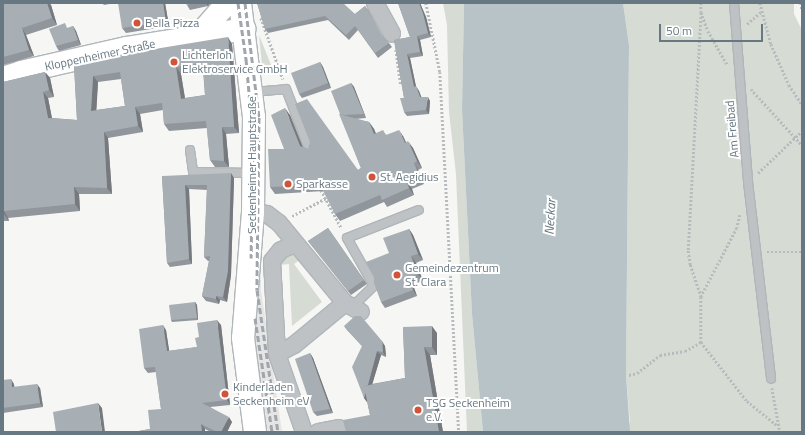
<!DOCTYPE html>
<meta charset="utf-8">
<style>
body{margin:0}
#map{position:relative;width:805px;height:435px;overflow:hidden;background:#f6f6f4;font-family:"Titillium Web",sans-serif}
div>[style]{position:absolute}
.built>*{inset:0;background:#e4e5e4}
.green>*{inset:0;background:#d6dbd3}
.water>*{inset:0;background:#b7c3c7}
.path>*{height:2.5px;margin-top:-1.25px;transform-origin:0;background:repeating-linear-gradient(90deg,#b8bbbd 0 2px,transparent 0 4px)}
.roads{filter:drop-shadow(1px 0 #b0b6ba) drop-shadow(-1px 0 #b0b6ba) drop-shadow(0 1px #b0b6ba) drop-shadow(0 -1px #b0b6ba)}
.lane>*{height:8px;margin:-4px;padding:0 4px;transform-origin:4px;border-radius:4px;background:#bec2c5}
.street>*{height:16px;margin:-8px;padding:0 8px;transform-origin:8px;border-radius:8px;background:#bec2c5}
.secondary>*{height:22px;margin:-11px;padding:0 11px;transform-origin:11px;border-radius:11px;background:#fff}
.rail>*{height:3px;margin-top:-1.5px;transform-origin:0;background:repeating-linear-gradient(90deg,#a0a6ab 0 6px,transparent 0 9px)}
.wall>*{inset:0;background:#90969b}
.shaded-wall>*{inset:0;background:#767a7e}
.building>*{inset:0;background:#a8afb4}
.dots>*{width:11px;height:11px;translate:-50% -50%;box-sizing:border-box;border:2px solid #fff;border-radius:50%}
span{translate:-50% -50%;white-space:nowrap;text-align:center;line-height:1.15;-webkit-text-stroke:4px #fff;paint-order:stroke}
.poi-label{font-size:12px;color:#687882}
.left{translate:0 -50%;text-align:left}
.street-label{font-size:12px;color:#687882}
.water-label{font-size:13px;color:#64787e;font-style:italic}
.frame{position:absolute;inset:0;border:4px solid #687882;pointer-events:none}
.scale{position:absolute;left:659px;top:24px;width:104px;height:18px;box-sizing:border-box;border:2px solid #687882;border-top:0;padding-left:5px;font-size:12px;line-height:14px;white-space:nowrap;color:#687882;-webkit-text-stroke:3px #fff;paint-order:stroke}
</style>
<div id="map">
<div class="built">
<i style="clip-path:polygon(261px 273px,261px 290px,282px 432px,264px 432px,255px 381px,253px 328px)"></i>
</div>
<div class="green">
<i style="clip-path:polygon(443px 3px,464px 3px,462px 110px,472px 314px,483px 432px,467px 432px,456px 174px,449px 112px,447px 25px)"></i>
<i style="clip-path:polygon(623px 3px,794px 3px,794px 14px,802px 30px,802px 432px,539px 432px,630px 423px,626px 374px,629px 45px)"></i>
<i style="clip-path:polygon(259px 35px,273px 70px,263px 74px)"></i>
<i style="clip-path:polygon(292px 254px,301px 259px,294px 264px,322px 302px,292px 326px,289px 264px,279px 265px,281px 258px)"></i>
</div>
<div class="water">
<i style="clip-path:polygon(464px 3px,623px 3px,629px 45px,626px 374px,630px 432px,483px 432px,472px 314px,462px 110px)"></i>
</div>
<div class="path">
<i style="left:426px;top:3px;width:70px;rotate:78.5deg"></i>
<i style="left:440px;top:72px;width:361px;rotate:87deg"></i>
<i style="left:701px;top:3px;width:9px;rotate:90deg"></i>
<i style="left:701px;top:12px;width:20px;rotate:70deg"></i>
<i style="left:708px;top:31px;width:39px;rotate:60deg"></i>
<i style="left:760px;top:3px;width:42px;rotate:75deg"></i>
<i style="left:771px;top:44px;width:45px;rotate:66.3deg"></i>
<i style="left:789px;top:85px;width:23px;rotate:56deg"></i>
<i style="left:801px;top:3px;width:7px;rotate:82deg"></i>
<i style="left:261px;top:18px;width:65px;rotate:70.2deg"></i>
<i style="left:747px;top:24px;width:18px;rotate:-41deg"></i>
<i style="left:396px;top:50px;width:36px;rotate:82deg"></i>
<i style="left:751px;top:89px;width:76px;rotate:47.7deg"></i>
<i style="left:758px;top:173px;width:61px;rotate:-43.7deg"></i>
<i style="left:321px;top:190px;width:44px;rotate:61.7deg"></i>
<i style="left:740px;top:215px;width:13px;rotate:103deg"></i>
<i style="left:737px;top:228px;width:78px;rotate:117.6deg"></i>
<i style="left:701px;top:297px;width:45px;rotate:90deg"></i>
<i style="left:701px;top:342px;width:75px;rotate:52.1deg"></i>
<i style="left:747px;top:401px;width:38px;rotate:39deg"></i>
<i style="left:292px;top:216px;width:41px;rotate:-27.8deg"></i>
<i style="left:767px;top:252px;width:35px"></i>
<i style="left:701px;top:297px;width:34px;rotate:-109deg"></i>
<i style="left:690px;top:265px;width:15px;rotate:-98deg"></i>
<i style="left:688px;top:250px;width:238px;rotate:-86.9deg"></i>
<i style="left:629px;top:375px;width:8px;rotate:-14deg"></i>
<i style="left:637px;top:373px;width:29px;rotate:-38deg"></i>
<i style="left:660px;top:355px;width:25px;rotate:-9deg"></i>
<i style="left:685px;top:351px;width:18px;rotate:-29deg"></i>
<i style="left:772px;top:388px;width:45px;rotate:79.7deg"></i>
</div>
<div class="roads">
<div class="lane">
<i style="left:734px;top:3px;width:180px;rotate:85.5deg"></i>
<i style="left:748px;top:182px;width:198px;rotate:83.3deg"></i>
<i style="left:253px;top:92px;width:33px;rotate:-5deg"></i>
<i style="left:286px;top:89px;width:66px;rotate:68.8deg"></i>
<i style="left:190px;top:150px;width:22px;rotate:82deg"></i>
<i style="left:193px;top:172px;width:60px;rotate:1deg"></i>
<i style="left:352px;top:307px;width:30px;rotate:-44deg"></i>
<i style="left:374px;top:286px;width:55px;rotate:-119.4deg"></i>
<i style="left:347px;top:238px;width:77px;rotate:-21.3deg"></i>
</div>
<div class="street">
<i style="left:375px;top:3px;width:35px;rotate:61deg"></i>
<i style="left:253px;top:212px;width:14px;rotate:8deg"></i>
<i style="left:267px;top:214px;width:15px;rotate:37deg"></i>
<i style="left:279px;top:223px;width:104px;rotate:50.5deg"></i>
<i style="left:345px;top:303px;width:66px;rotate:140.5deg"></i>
<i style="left:294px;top:345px;width:19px;rotate:152deg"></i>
<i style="left:272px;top:261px;width:93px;rotate:86.9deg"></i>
<i style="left:277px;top:354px;width:83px;rotate:70.9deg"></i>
<i style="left:272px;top:261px;width:14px;rotate:-51deg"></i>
<i style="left:281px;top:250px;width:15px;rotate:-23deg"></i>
<i style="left:345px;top:303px;width:18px;rotate:29deg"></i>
<i style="left:318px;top:432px;width:21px;rotate:-11deg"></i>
</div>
<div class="secondary">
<i style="left:240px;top:3px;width:115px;rotate:83deg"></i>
<i style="left:254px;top:117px;width:95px;rotate:90.6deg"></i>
<i style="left:253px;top:212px;width:126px;rotate:94.5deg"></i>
<i style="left:243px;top:338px;width:95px;rotate:82.7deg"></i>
<i style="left:199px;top:35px;width:43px;rotate:-48.8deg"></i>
<i style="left:3px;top:78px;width:19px;rotate:-18deg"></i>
<i style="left:21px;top:72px;width:108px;rotate:-12.9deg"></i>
<i style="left:126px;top:48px;width:120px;rotate:-9.1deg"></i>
</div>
</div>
<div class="rail">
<i style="left:238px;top:3px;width:57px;rotate:81.9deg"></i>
<i style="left:246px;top:59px;width:78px;rotate:84.9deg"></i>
<i style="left:253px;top:137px;width:121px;rotate:90.9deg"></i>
<i style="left:245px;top:3px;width:115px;rotate:83deg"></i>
<i style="left:259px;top:117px;width:173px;rotate:90.7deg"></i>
<i style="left:257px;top:290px;width:144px;rotate:81.6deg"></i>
<i style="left:255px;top:318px;width:115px;rotate:81.5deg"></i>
</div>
<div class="wall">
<i style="clip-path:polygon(3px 3px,49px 3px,51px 5px,57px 25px,26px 35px,34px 56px,3px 65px)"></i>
<i style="clip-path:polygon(102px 3px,115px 3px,104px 5px)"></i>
<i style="clip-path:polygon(165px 3px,169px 26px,126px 33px,122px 28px)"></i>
<i style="clip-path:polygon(186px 3px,210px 3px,208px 6px,190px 10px,187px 5px)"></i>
<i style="clip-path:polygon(257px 3px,355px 14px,365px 6px,382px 36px,389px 43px,392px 47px,378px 58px,358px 30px,349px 40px,328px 20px,268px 33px,265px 29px)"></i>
<i style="clip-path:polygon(398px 3px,420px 3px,426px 17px,431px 37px,420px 40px,423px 56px,410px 58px,416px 87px,419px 91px,421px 97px,430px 101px,429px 114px,407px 116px,404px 112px,404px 98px,394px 40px,410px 37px)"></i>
<i style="clip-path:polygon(73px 26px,76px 31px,81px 45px,59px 51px,56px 46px,69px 28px)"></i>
<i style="clip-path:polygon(evenodd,232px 44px,239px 133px,226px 134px,229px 167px,215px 167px,210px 160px,207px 128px,169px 131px,164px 124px,163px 110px,140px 114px,143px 132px,108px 138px,112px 194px,79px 194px,80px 211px,8px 218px,9px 221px,3px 221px,3px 82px,45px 72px,50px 78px,54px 97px,48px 98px,52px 118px,77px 120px,74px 65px,232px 44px,203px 70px,205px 95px,185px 98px,181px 74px,203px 70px,232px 44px,121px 79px,125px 106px,96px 110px,98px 82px,121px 79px)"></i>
<i style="clip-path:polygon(320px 62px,323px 67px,331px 88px,302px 98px,299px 94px)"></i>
<i style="clip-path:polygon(351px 83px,354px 87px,366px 118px,355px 119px,369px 122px,374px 129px,376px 134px,403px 136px,406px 142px,413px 148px,422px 168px,418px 170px,424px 184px,412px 189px,414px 195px,387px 207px,384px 202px,340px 221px,335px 214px,324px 191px,275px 194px,270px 187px,284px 149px,290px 115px,303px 147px,358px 170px,361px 168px,340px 114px)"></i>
<i style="clip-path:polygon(162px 176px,234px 178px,231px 275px,227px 302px,220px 300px,219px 304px,206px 301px,202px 296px,209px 261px,208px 261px,204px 257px,207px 190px,189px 189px,192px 264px,170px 267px,167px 263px)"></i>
<i style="clip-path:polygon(328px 228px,367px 284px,351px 295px,308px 241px)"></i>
<i style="clip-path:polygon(409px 229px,413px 235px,423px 260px,416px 263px,423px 281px,413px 285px,417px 296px,385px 308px,381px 302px,389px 253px)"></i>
<i style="clip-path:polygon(195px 302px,197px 305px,198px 320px,172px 322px,171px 320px)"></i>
<i style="clip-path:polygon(221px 325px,230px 405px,210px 407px,232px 422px,227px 432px,211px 432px,205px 429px,205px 432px,133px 432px,150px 429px,161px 409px,156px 372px,148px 373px,144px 368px,166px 330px,169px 351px,197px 347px,199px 337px)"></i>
<i style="clip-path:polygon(344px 326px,385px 346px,386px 357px,381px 355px,372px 384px,405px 378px,403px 327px,437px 333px,437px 355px,430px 355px,443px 432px,346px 432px,370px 415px,367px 401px,367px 402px,364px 398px,362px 346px,347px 330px)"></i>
<i style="clip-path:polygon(310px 353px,313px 358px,333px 413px,317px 416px,313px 412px)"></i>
<i style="clip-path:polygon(3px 380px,14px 384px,14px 387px,40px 388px,43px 407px,3px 413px)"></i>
</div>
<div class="shaded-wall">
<i style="clip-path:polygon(47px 3px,49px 3px,51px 5px,57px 25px,52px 18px)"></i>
<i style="clip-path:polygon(163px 3px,165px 3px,169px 26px,166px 22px)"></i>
<i style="clip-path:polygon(206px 3px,210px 3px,208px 6px)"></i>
<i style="clip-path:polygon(419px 3px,420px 3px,426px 17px,431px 37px,428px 33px)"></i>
<i style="clip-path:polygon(365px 6px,368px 10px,384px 39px,381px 34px)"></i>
<i style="clip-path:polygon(73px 26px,76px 31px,81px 45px,78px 40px)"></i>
<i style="clip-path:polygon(22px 28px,26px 35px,34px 56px,29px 50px)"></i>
<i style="clip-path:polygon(417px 36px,420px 40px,423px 56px,420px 52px)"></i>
<i style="clip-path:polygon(228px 37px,232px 44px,239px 133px,234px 127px)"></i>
<i style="clip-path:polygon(407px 54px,410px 58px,417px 91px,414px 87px)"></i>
<i style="clip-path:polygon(320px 62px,323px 67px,331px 88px,328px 83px)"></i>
<i style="clip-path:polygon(176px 67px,181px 74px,186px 105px,181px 99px)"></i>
<i style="clip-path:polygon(45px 72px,50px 78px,54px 97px,49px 90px)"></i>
<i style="clip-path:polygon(93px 76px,98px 82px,96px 118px,91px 111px)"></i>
<i style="clip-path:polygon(351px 83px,354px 87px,366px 118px,364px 114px)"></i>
<i style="clip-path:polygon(416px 86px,419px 91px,423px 101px,420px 97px)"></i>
<i style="clip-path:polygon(43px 92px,48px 98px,53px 124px,48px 118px)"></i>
<i style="clip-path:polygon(428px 97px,430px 101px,429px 114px,426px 110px)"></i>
<i style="clip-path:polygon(135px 107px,140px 114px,143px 132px,138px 126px)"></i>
<i style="clip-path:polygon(285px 108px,290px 115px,305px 153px,300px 146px)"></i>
<i style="clip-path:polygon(369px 122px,374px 129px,379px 141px,374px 134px)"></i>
<i style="clip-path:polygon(222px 127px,226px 134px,229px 167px,224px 161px)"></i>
<i style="clip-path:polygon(399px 130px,403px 136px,409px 150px,405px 143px)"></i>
<i style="clip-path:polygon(104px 132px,108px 138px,112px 194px,107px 188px)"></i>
<i style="clip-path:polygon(408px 141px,413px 148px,422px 168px,417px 161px)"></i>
<i style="clip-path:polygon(414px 163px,418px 170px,424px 184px,420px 177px)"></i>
<i style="clip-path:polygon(231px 173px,234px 178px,231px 275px,227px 302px,223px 297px)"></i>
<i style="clip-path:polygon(407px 183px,412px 189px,414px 195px,409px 188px)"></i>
<i style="clip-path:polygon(185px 185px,189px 189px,192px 264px,189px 259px)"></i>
<i style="clip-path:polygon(74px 187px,79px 194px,80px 211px,75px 204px)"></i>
<i style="clip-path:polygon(4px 211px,8px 218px,9px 221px,4px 214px)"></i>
<i style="clip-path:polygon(409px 229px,413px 235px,423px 260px,418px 254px)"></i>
<i style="clip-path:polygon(411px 256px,416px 263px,423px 281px,418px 274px)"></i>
<i style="clip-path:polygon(408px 278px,413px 285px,417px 296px,413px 290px)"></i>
<i style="clip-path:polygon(216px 296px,220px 300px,219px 304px,216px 299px)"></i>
<i style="clip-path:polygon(195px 302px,197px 305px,198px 320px,197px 318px)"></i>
<i style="clip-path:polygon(217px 320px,221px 325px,230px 405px,227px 400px)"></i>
<i style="clip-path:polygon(163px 325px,166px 330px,170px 356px,167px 351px)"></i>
<i style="clip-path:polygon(432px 326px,437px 333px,437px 355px,432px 347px)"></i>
<i style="clip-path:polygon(382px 341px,385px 346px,386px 357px,383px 352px)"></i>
<i style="clip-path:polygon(424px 347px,430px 355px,443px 432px,439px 432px)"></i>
<i style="clip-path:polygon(377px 351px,381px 355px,367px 402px,364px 398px)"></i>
<i style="clip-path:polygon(310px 353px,313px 358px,333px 413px,330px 409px)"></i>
<i style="clip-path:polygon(11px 379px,14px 384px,15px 392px,12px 387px)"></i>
<i style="clip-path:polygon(37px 384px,40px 388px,43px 407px,40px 403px)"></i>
<i style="clip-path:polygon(98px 403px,102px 408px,105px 432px,102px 432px)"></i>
<i style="clip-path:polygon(229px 417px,232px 422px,227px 432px,221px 432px)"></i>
<i style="clip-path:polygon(201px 424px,205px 429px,205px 432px,202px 432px)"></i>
</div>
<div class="building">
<i style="clip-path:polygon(3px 3px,47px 3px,52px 18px,22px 28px,29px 50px,3px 57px)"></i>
<i style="clip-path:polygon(118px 3px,163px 3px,166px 22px,122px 28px)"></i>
<i style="clip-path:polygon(186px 3px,194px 3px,187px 5px)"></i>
<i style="clip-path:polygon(257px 3px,343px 3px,355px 14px,365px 6px,381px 34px,389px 43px,375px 53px,355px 26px,346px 35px,325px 16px,265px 29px)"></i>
<i style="clip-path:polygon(398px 3px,419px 3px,423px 13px,428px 33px,417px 36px,420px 52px,407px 54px,414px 87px,416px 86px,420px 97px,428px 97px,426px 110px,404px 112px,400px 98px,404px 98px,394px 40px,410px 37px)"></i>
<i style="clip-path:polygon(65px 23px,67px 28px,73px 26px,78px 40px,56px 46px,49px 29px)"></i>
<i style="clip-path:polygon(evenodd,228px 37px,234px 127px,222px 127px,224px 161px,210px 160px,206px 121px,164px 124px,162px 103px,135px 107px,138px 126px,104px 132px,107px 188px,74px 187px,75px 204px,4px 211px,4px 214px,3px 214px,3px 82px,45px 72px,49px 90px,43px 92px,48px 118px,77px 120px,74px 65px,124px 54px,228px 37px,203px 63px,205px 95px,181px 99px,176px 67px,203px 63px,228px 37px,120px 72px,125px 106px,91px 111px,93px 76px,120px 72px)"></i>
<i style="clip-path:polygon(320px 62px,328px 83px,299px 94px,291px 73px)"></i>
<i style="clip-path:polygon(351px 83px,364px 114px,344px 115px,340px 114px,331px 91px)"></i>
<i style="clip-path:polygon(307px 99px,358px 170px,361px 168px,339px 114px,369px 122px,374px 134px,383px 130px,386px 135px,399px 130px,405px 143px,408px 141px,417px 161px,414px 163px,420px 177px,407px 183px,409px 188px,382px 200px,380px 195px,335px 214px,320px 185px,270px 187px,268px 149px,284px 149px,271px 115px,285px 108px,300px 146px,308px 149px,310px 142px,295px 104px)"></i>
<i style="clip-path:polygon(231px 173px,228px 271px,223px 297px,216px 296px,216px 299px,202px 296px,210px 256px,204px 257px,207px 185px,185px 185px,189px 259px,167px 263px,162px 176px)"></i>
<i style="clip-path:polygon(328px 228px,364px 280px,348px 291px,308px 241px)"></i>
<i style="clip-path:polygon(409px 229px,418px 254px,411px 256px,418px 274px,408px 278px,413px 290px,381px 302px,374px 283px,374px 277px,366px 262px,389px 253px,383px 238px)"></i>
<i style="clip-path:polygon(195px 302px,197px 318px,171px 320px,169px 305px)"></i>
<i style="clip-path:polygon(355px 316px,361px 316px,382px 341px,383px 352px,377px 351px,368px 385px,364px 386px,366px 392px,364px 398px,352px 367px,362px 346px,344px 326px)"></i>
<i style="clip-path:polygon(217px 320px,227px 400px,202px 403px,229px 417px,221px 432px,217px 432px,201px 424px,202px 432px,133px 432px,150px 429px,148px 410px,161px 409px,155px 367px,144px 368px,139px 329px,163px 325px,167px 351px,197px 347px,195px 338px,199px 337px,197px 323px)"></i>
<i style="clip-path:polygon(432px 326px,432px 347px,424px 347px,439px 432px,346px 432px,343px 420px,370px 415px,364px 386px,405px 378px,403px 327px)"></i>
<i style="clip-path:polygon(310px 353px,330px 409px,313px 412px,295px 359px)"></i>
<i style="clip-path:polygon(11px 379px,12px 387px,37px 384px,40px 403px,3px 408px,3px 380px)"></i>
<i style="clip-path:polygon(98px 403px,102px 432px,56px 432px,53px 412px)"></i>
</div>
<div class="dots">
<i style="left:137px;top:23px;background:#d15339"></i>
<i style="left:174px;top:62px;background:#d15339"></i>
<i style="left:372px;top:177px;background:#d15339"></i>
<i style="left:288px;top:184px;background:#d15339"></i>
<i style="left:397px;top:275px;background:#d15339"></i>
<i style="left:225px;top:394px;background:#d15339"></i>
<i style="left:418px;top:410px;background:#d15339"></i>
</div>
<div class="poi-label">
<span class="left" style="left:145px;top:23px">Bella Pizza</span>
<span class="left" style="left:182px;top:62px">Lichterloh<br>Elektroservice GmbH</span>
<span class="left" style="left:380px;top:177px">St. Aegidius</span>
<span class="left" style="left:296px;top:184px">Sparkasse</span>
<span class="left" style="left:405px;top:275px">Gemeindezentrum<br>St. Clara</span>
<span class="left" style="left:233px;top:394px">Kinderladen<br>Seckenheim eV</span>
<span class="left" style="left:426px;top:410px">TSG Seckenheim<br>e.V.</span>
</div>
<div class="street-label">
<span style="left:100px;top:55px;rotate:-12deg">Kloppenheimer Straße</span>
<span style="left:732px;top:129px;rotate:-95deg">Am Freibad</span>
<span style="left:252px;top:165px;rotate:-90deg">Seckenheimer Hauptstraße</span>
</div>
<div class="water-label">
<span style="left:550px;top:217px;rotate:-87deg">Neckar</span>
</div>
<div class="frame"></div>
<div class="scale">50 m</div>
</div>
